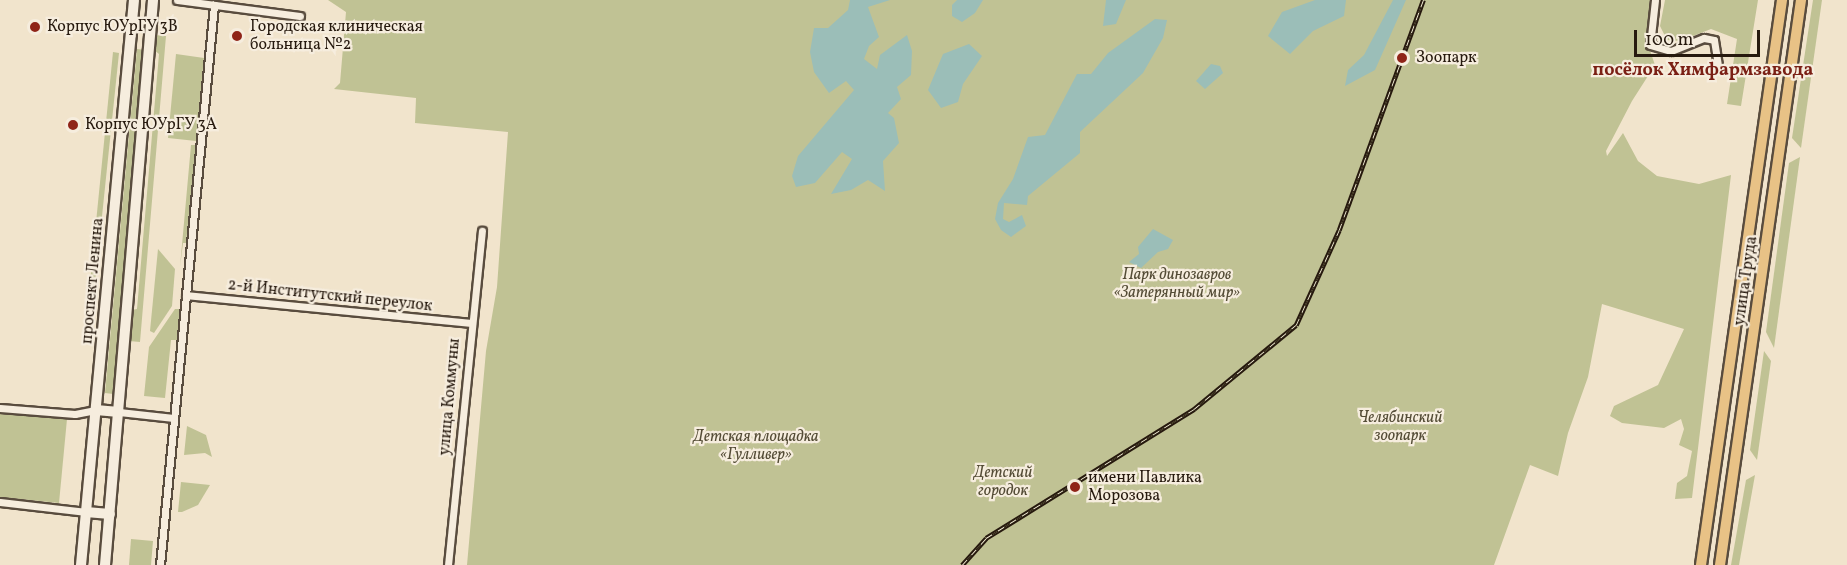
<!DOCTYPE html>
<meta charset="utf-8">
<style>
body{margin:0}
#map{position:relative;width:1847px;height:565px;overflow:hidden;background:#f1e4cc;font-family:Vollkorn,serif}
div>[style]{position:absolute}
.green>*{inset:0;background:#c0c294}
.water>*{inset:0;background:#9bbeb8}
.roads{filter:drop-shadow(2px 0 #594c3e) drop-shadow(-2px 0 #594c3e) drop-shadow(0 2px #594c3e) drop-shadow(0 -2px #594c3e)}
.minor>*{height:7px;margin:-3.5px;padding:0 3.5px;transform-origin:3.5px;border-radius:3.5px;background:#f6edde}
.secondary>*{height:10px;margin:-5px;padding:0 5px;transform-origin:5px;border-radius:5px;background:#f6edde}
.primary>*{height:10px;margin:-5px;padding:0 5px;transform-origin:5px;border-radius:5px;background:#e8c286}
.rail>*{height:4.5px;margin-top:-2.25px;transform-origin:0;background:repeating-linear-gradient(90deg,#f6edde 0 7px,#26190e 0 14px);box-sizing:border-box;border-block:2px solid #26190e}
.dots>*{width:16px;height:16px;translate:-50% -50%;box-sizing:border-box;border:3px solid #f6edde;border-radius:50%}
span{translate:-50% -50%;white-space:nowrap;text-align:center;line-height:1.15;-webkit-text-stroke:4.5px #f6edde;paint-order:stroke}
.poi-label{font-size:16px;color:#26190e}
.left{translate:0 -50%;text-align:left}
.park-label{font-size:16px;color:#544c36;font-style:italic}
.street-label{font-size:16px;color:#26190e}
.neighbourhood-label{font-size:18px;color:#7a1f14;font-weight:700}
.scale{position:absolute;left:1634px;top:30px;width:126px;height:27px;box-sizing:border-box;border:3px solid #26190e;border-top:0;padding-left:8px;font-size:18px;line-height:21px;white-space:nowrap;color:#26190e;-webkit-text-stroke:4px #f6edde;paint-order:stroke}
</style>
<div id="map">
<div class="green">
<i style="clip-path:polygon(328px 0,1655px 0,1645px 36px,1655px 65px,1632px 101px,1606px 151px,1607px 156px,1623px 133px,1638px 161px,1657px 176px,1699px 184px,1731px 175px,1692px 498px,1675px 499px,1677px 483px,1687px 476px,1692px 451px,1679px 445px,1684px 429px,1681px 419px,1664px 428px,1622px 423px,1610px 416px,1614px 406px,1658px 385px,1684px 329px,1602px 304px,1588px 377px,1568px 433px,1558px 476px,1530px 465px,1494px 565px,467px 565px,486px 351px,497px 287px,508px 132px,415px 123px,416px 98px,334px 89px,340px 83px,346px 12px)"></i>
<i style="clip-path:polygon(1665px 0,1758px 0,1741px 106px,1727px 104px,1737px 39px,1711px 29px,1680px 41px,1667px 40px,1660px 26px)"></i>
<i style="clip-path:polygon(1813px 0,1822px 0,1801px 148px,1792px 138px)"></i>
<i style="clip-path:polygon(154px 35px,166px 36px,140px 342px,129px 341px,132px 310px,137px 309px,159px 54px,153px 49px)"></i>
<i style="clip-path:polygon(137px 49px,145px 50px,113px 394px,105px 393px)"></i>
<i style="clip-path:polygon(113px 52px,119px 53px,94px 293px,89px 293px)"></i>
<i style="clip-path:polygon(176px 54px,204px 58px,196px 141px,168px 138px)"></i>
<i style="clip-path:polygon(191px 145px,196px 145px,186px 243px,183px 243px,180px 267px)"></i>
<i style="clip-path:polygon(1800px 157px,1774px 348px,1766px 332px,1789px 163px)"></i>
<i style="clip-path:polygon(158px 249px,175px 269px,172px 306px,154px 333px,150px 331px)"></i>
<i style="clip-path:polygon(175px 309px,180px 309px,177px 340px,171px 340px,165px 398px,144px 396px,149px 347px)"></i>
<i style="clip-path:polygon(1764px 351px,1771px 361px,1757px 460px,1750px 450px)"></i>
<i style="clip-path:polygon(0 414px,67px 419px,59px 503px,0 497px)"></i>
<i style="clip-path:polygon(187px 426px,206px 435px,212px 457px,205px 453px,184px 455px)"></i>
<i style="clip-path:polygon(1755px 475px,1739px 565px,1731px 565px,1746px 480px)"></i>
<i style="clip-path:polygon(181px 482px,210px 485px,198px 505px,182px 512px,178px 512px)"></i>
<i style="clip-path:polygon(131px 539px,153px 541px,151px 565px,129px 565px)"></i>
</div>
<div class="water">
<i style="clip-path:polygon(850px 0,890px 0,868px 7px,879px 37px,869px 46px,864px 59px,877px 69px,880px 55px,907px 35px,912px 51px,911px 75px,897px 87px,901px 99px,888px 113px,894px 118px,899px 143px,883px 161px,885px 191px,868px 180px,851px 190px,831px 194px,852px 159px,842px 152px,815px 183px,796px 187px,792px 176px,798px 156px,854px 90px,846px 81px,829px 93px,814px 72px,810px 52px,814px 28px,828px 28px,848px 10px)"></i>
<i style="clip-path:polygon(957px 0,983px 0,975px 13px,962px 22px,952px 16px,952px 5px)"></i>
<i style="clip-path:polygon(1106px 0,1126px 0,1116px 24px,1103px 26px)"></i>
<i style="clip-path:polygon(1315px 0,1346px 0,1344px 16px,1313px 31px,1290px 54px,1268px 36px,1282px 12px)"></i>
<i style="clip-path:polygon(1393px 0,1406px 0,1375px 70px,1345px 86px,1348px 70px,1364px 55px)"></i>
<i style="clip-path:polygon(1155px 19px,1167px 20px,1163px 38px,1143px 73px,1080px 132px,1080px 153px,1028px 196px,1027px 205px,1004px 203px,1003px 219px,1009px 222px,1022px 215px,1026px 226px,1011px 237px,1001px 230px,995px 219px,998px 203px,1013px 179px,1028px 137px,1045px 135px,1077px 74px,1091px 74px,1108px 53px)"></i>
<i style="clip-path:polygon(969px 44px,982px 56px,963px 84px,958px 102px,941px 108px,928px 90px,943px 54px)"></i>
<i style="clip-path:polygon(1211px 64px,1220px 66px,1223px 73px,1205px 89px,1196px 81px)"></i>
<i style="clip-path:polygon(1153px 229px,1173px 240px,1168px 249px,1158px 252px,1141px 268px,1129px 262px,1139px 254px,1138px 247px)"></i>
</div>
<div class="roads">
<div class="minor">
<i style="left:177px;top:0;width:124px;rotate:7.4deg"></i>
<i style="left:1655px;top:0;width:45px;rotate:96.3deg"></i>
<i style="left:1650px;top:45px;width:22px;rotate:16deg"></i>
<i style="left:1671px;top:51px;width:35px;rotate:-22deg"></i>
<i style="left:1704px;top:38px;width:10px;rotate:11deg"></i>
<i style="left:1714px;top:40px;width:24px;rotate:81deg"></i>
<i style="left:186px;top:295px;width:286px;rotate:5.6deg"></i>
<i style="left:0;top:408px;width:75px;rotate:4.6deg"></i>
<i style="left:75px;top:414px;width:21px;rotate:-11deg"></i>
<i style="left:119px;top:412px;width:55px;rotate:6.2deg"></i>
<i style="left:0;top:502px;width:87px;rotate:6.6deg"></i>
<i style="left:160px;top:565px;width:563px;rotate:-84.49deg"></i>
<i style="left:448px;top:565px;width:336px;rotate:-84.2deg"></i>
</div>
<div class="secondary">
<i style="left:96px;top:410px;width:23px;rotate:5deg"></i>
<i style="left:86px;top:512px;width:24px;rotate:5deg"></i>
<i style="left:81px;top:565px;width:567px;rotate:-84.64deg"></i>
<i style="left:105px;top:565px;width:567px;rotate:-85.14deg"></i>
</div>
<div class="primary">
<i style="left:1701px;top:565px;width:571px;rotate:-81.84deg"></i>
<i style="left:1720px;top:565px;width:571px;rotate:-81.84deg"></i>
</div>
</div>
<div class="rail">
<i style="left:962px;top:565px;width:36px;rotate:-48deg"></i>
<i style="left:986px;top:538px;width:245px;rotate:-31.8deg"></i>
<i style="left:1194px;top:409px;width:132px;rotate:-39.5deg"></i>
<i style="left:1296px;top:325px;width:104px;rotate:-65.6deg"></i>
<i style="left:1339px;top:230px;width:245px;rotate:-69.9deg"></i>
</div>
<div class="dots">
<i style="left:35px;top:27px;background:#8f2418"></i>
<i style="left:237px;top:36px;background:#8f2418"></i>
<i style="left:1402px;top:58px;background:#8f2418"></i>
<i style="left:73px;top:125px;background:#8f2418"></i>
<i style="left:1075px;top:487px;background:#8f2418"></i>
</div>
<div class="poi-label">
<span class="left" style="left:47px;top:27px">Корпус ЮУрГУ 3В</span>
<span class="left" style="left:250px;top:36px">Городская клиническая<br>больница №2</span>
<span class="left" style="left:1416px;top:58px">Зоопарк</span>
<span class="left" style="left:85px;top:125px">Корпус ЮУрГУ 3А</span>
<span class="left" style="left:1088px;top:487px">имени Павлика<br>Морозова</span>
</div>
<div class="park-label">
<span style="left:1177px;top:284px">Парк динозавров<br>«Затерянный мир»</span>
<span style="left:1400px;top:427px">Челябинский<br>зоопарк</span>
<span style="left:756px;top:446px">Детская площадка<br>«Гулливер»</span>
<span style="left:1003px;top:482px">Детский<br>городок</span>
</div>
<div class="street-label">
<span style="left:93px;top:281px;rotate:-85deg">проспект Ленина</span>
<span style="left:1746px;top:281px;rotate:-82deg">улица Труда</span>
<span style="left:330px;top:296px;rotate:6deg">2-й Институтский переулок</span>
<span style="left:450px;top:397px;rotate:-85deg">улица Коммуны</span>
</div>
<div class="neighbourhood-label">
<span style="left:1703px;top:71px">посёлок Химфармзавода</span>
</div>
<div class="scale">100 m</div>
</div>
